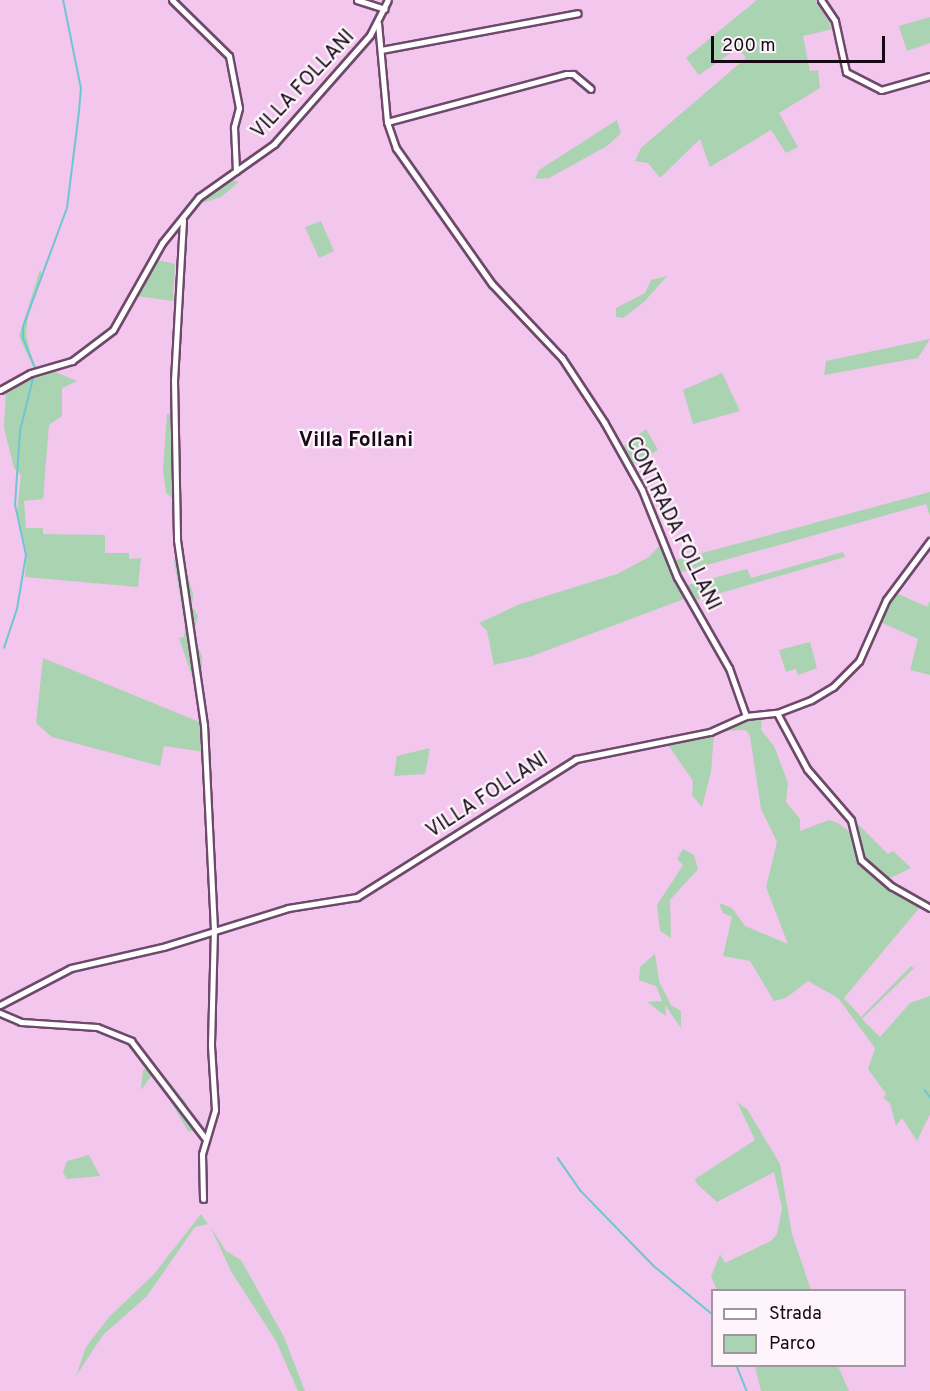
<!DOCTYPE html>
<style>
body{margin:0}
#map{position:relative;width:930px;height:1391px;overflow:hidden;background:#f2c6ed;font-family:Overpass,sans-serif}
div>[style]{position:absolute}
.green>*{inset:0;background:#aad4b1}
.stream>*{height:1.5px;margin:-0.75px;padding:0 0.75px;transform-origin:0.75px;border-radius:0.75px;background:#6fc5d3}
.roads{filter:drop-shadow(2px 0 #6e496b) drop-shadow(-2px 0 #6e496b) drop-shadow(0 2px #6e496b) drop-shadow(0 -2px #6e496b)}
.street>*{height:5px;margin:-2.5px;padding:0 2.5px;transform-origin:2.5px;border-radius:2.5px;background:#fff}
span{translate:-50% -50%;white-space:nowrap;text-align:center;line-height:1.15;-webkit-text-stroke:4.5px #fdf4fc;paint-order:stroke}
.street-label{font-size:20px;color:#160815}
.neighbourhood-label{font-size:21px;color:#160815;font-weight:700}
.legend{position:absolute;left:711px;top:1289px;width:195px;height:78px;box-sizing:border-box;background:#fdf4fc;border:2px solid #a196a0;margin:0;padding:8px 10px;list-style:none;font-size:18px;color:#160815}
.legend li{display:flex;align-items:center;gap:12px;height:30px}
.legend b{width:30px;border:2px solid #a196a0}
.scale{position:absolute;left:711px;top:36px;width:174px;height:27px;box-sizing:border-box;border:3px solid #160815;border-top:0;padding-left:8px;font-size:18px;line-height:21px;white-space:nowrap;color:#160815;-webkit-text-stroke:4px #fdf4fc;paint-order:stroke}
</style>
<div id="map">
<div class="green">
<i style="clip-path:polygon(757px 0,815px 0,833px 29px,803px 36px,810px 71px,818px 70px,820px 88px,779px 113px,798px 147px,786px 153px,771px 130px,710px 167px,700px 139px,660px 178px,648px 163px,635px 161px,641px 148px,746px 58px,738px 48px,699px 75px,686px 58px)"></i>
<i style="clip-path:polygon(930px 17px,930px 43px,907px 51px,899px 26px)"></i>
<i style="clip-path:polygon(617px 120px,621px 133px,607px 146px,549px 178px,535px 179px,539px 170px)"></i>
<i style="clip-path:polygon(227px 179px,239px 182px,221px 197px,196px 205px)"></i>
<i style="clip-path:polygon(321px 221px,334px 251px,319px 258px,305px 227px)"></i>
<i style="clip-path:polygon(162px 261px,175px 264px,173px 301px,136px 296px,153px 262px)"></i>
<i style="clip-path:polygon(40px 270px,43px 276px,29px 308px,26px 335px,34px 369px,19px 336px)"></i>
<i style="clip-path:polygon(667px 276px,644px 302px,623px 318px,616px 317px,616px 308px,645px 293px,651px 280px)"></i>
<i style="clip-path:polygon(930px 339px,918px 358px,824px 375px,826px 361px)"></i>
<i style="clip-path:polygon(53px 371px,77px 381px,62px 388px,62px 416px,49px 425px,43px 499px,24px 501px,26px 528px,43px 528px,43px 534px,105px 535px,105px 553px,129px 553px,129px 559px,141px 558px,138px 587px,25px 577px,27px 553px,17px 512px,21px 475px,14px 468px,4px 428px,6px 387px)"></i>
<i style="clip-path:polygon(722px 373px,740px 411px,693px 424px,683px 390px)"></i>
<i style="clip-path:polygon(167px 414px,173px 414px,175px 500px,166px 493px,163px 471px)"></i>
<i style="clip-path:polygon(646px 429px,658px 450px,632px 465px,622px 448px)"></i>
<i style="clip-path:polygon(930px 492px,930px 516px,926px 504px,678px 573px,672px 561px)"></i>
<i style="clip-path:polygon(661px 544px,684px 599px,532px 656px,494px 665px,487px 631px,479px 623px,520px 604px,617px 574px,649px 557px)"></i>
<i style="clip-path:polygon(843px 552px,845px 557px,693px 601px,684px 586px,747px 569px,751px 578px)"></i>
<i style="clip-path:polygon(181px 554px,193px 593px,192px 606px,198px 616px,193px 635px,202px 656px,202px 688px,193px 679px,179px 638px,184px 637px,185px 625px,174px 561px)"></i>
<i style="clip-path:polygon(894px 592px,927px 607px,930px 601px,930px 675px,910px 670px,918px 639px,878px 621px)"></i>
<i style="clip-path:polygon(810px 642px,817px 668px,798px 675px,796px 669px,786px 672px,779px 650px)"></i>
<i style="clip-path:polygon(43px 658px,202px 723px,204px 752px,164px 746px,160px 766px,52px 737px,36px 723px)"></i>
<i style="clip-path:polygon(762px 717px,761px 730px,774px 746px,788px 783px,786px 802px,800px 819px,800px 831px,829px 820px,838px 823px,855px 836px,864px 867px,921px 906px,844px 998px,861px 1017px,911px 966px,914px 968px,862px 1019px,880px 1037px,910px 1003px,930px 996px,930px 1114px,917px 1141px,902px 1118px,896px 1126px,890px 1103px,883px 1098px,886px 1094px,868px 1069px,875px 1048px,838px 998px,808px 981px,786px 998px,774px 1001px,750px 961px,723px 956px,732px 917px,723px 913px,719px 903px,732px 908px,745px 926px,788px 944px,766px 887px,777px 842px,761px 809px,750px 736px,746px 730px,722px 731px)"></i>
<i style="clip-path:polygon(714px 733px,711px 772px,702px 807px,692px 795px,693px 781px,666px 742px)"></i>
<i style="clip-path:polygon(430px 748px,425px 774px,394px 776px,397px 756px)"></i>
<i style="clip-path:polygon(851px 817px,888px 854px,893px 851px,911px 868px,886px 880px,866px 863px)"></i>
<i style="clip-path:polygon(683px 849px,694px 855px,698px 869px,670px 900px,671px 938px,660px 931px,657px 905px,683px 865px,677px 859px)"></i>
<i style="clip-path:polygon(655px 954px,659px 981px,671px 1005px,681px 1011px,681px 1028px,665px 1005px,666px 1016px,647px 1002px,662px 1001px,656px 986px,639px 980px,640px 967px)"></i>
<i style="clip-path:polygon(154px 1063px,186px 1103px,197px 1132px,188px 1131px,156px 1077px,152px 1075px,141px 1090px,143px 1070px)"></i>
<i style="clip-path:polygon(737px 1102px,747px 1109px,780px 1164px,792px 1234px,811px 1290px,717px 1290px,711px 1277px,720px 1254px,725px 1263px,771px 1241px,777px 1234px,782px 1208px,774px 1172px,717px 1202px,697px 1184px,695px 1179px,755px 1140px)"></i>
<i style="clip-path:polygon(89px 1155px,100px 1176px,67px 1179px,63px 1172px,67px 1161px)"></i>
<i style="clip-path:polygon(201px 1214px,208px 1224px,195px 1227px,147px 1296px,103px 1335px,76px 1376px,86px 1347px,109px 1317px,154px 1274px)"></i>
<i style="clip-path:polygon(210px 1226px,226px 1251px,241px 1260px,284px 1337px,305px 1391px,298px 1391px,276px 1341px,232px 1273px)"></i>
<i style="clip-path:polygon(755px 1366px,838px 1366px,849px 1391px,761px 1391px)"></i>
</div>
<div class="stream">
<i style="left:35px;top:368px;width:31px;rotate:-112deg"></i>
<i style="left:23px;top:339px;width:12px;rotate:-90deg"></i>
<i style="left:23px;top:327px;width:127px;rotate:-69.7deg"></i>
<i style="left:67px;top:208px;width:98px;rotate:-82.9deg"></i>
<i style="left:79px;top:111px;width:22px;rotate:-85deg"></i>
<i style="left:81px;top:89px;width:91px;rotate:-101.4deg"></i>
<i style="left:4px;top:648px;width:41px;rotate:-71.6deg"></i>
<i style="left:17px;top:609px;width:55px;rotate:-80.5deg"></i>
<i style="left:26px;top:555px;width:51px;rotate:-102.4deg"></i>
<i style="left:15px;top:505px;width:74px;rotate:-86.1deg"></i>
<i style="left:20px;top:431px;width:58px;rotate:-76deg"></i>
<i style="left:925px;top:1090px;width:9px;rotate:54deg"></i>
<i style="left:558px;top:1158px;width:40px;rotate:55.1deg"></i>
<i style="left:581px;top:1191px;width:105px;rotate:45.8deg"></i>
<i style="left:654px;top:1266px;width:75px;rotate:39.6deg"></i>
<i style="left:737px;top:1366px;width:27px;rotate:68deg"></i>
</div>
<div class="roads">
<div class="street">
<i style="left:172px;top:0;width:80px;rotate:44.5deg"></i>
<i style="left:229px;top:56px;width:53px;rotate:79.1deg"></i>
<i style="left:239px;top:108px;width:20px;rotate:105deg"></i>
<i style="left:234px;top:127px;width:44px;rotate:87.4deg"></i>
<i style="left:357px;top:0;width:29px;rotate:18deg"></i>
<i style="left:821px;top:0;width:25px;rotate:56deg"></i>
<i style="left:835px;top:21px;width:52px;rotate:77.8deg"></i>
<i style="left:846px;top:72px;width:39px;rotate:27deg"></i>
<i style="left:881px;top:90px;width:51px;rotate:-15.9deg"></i>
<i style="left:378px;top:23px;width:99px;rotate:84.8deg"></i>
<i style="left:387px;top:122px;width:28px;rotate:71deg"></i>
<i style="left:396px;top:148px;width:166px;rotate:54.8deg"></i>
<i style="left:492px;top:284px;width:102px;rotate:46.6deg"></i>
<i style="left:562px;top:358px;width:77px;rotate:56.7deg"></i>
<i style="left:604px;top:422px;width:78px;rotate:60.8deg"></i>
<i style="left:642px;top:490px;width:94px;rotate:68.1deg"></i>
<i style="left:677px;top:577px;width:105px;rotate:60.3deg"></i>
<i style="left:729px;top:668px;width:51px;rotate:70.5deg"></i>
<i style="left:381px;top:50px;width:200px;rotate:-10.6deg"></i>
<i style="left:387px;top:122px;width:185px;rotate:-15deg"></i>
<i style="left:566px;top:74px;width:7px"></i>
<i style="left:573px;top:74px;width:23px;rotate:40deg"></i>
<i style="left:183px;top:220px;width:160px;rotate:93.2deg"></i>
<i style="left:174px;top:380px;width:160px;rotate:88.9deg"></i>
<i style="left:177px;top:540px;width:187px;rotate:81.7deg"></i>
<i style="left:204px;top:725px;width:204px;rotate:87.2deg"></i>
<i style="left:214px;top:929px;width:117px;rotate:91.5deg"></i>
<i style="left:211px;top:1046px;width:64px;rotate:86.4deg"></i>
<i style="left:215px;top:1110px;width:46px;rotate:106.5deg"></i>
<i style="left:202px;top:1154px;width:45px;rotate:88.7deg"></i>
<i style="left:0;top:390px;width:35px;rotate:-29deg"></i>
<i style="left:31px;top:373px;width:43px;rotate:-16.3deg"></i>
<i style="left:72px;top:361px;width:51px;rotate:-37.1deg"></i>
<i style="left:113px;top:330px;width:100px;rotate:-60.6deg"></i>
<i style="left:162px;top:243px;width:59px;rotate:-51.2deg"></i>
<i style="left:199px;top:197px;width:92px;rotate:-35.2deg"></i>
<i style="left:274px;top:144px;width:145px;rotate:-48.6deg"></i>
<i style="left:370px;top:35px;width:39px;rotate:-63deg"></i>
<i style="left:777px;top:713px;width:64px;rotate:61.8deg"></i>
<i style="left:807px;top:769px;width:67px;rotate:49.2deg"></i>
<i style="left:851px;top:820px;width:41px;rotate:76deg"></i>
<i style="left:861px;top:860px;width:40px;rotate:41deg"></i>
<i style="left:891px;top:886px;width:45px;rotate:29.4deg"></i>
<i style="left:0;top:1005px;width:80px;rotate:-27.5deg"></i>
<i style="left:71px;top:968px;width:94px;rotate:-12.9deg"></i>
<i style="left:163px;top:947px;width:131px;rotate:-17.3deg"></i>
<i style="left:288px;top:908px;width:70px;rotate:-9.1deg"></i>
<i style="left:357px;top:897px;width:259px;rotate:-32.2deg"></i>
<i style="left:576px;top:759px;width:137px;rotate:-11.4deg"></i>
<i style="left:710px;top:732px;width:39px;rotate:-24deg"></i>
<i style="left:746px;top:716px;width:31px;rotate:-6deg"></i>
<i style="left:777px;top:713px;width:36px;rotate:-21deg"></i>
<i style="left:811px;top:700px;width:26px;rotate:-31deg"></i>
<i style="left:833px;top:687px;width:37px;rotate:-45deg"></i>
<i style="left:859px;top:661px;width:67px;rotate:-66.1deg"></i>
<i style="left:886px;top:600px;width:74px;rotate:-53.3deg"></i>
<i style="left:0;top:1013px;width:23px;rotate:23deg"></i>
<i style="left:21px;top:1022px;width:76px;rotate:3.8deg"></i>
<i style="left:97px;top:1027px;width:37px;rotate:22deg"></i>
<i style="left:131px;top:1041px;width:122px;rotate:52.7deg"></i>
</div>
</div>
<div class="street-label">
<span style="left:304px;top:85px;rotate:-47deg">VILLA FOLLANI</span>
<span style="left:672px;top:524px;rotate:64deg">CONTRADA FOLLANI</span>
<span style="left:488px;top:796px;rotate:-33deg">VILLA FOLLANI</span>
</div>
<div class="neighbourhood-label">
<span style="left:356px;top:441px">Villa Follani</span>
</div>
<ul class="legend">
<li><b style="height:8px;background:#fff"></b>Strada</li>
<li><b style="height:16px;background:#aad4b1"></b>Parco</li>
</ul>
<div class="scale">200 m</div>
</div>
